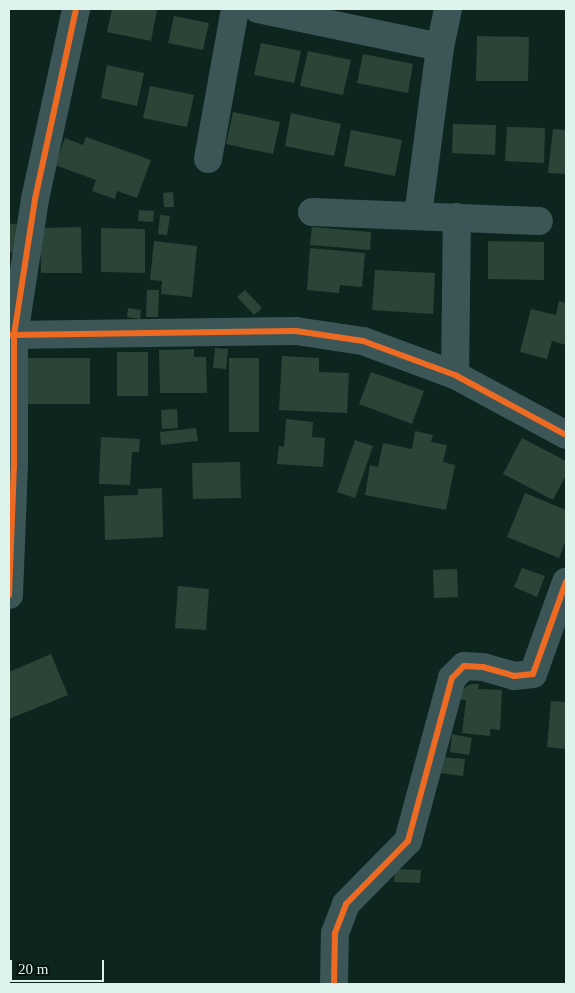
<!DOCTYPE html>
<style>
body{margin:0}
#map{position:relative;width:575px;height:993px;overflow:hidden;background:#0e241f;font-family:"Times New Roman",serif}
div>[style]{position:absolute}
.building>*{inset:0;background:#2c4437}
.minor>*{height:28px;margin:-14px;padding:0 14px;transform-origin:14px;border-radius:14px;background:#3c5657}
.cycleway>*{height:6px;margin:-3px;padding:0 3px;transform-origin:3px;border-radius:3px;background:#ed6a23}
span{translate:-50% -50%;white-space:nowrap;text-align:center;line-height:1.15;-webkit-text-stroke:4px #04130f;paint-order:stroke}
.frame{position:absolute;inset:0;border:10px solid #def3ec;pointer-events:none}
.scale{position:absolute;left:10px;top:960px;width:94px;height:22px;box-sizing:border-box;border:2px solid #def3ec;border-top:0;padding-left:6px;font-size:15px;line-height:18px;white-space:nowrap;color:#def3ec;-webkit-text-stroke:4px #04130f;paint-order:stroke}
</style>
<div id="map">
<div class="building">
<i style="clip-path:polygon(112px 9px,157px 10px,151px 41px,107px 32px)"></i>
<i style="clip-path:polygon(174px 16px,209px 23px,203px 50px,168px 43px)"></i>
<i style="clip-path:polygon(477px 36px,529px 37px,528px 81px,476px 81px)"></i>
<i style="clip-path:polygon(261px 43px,301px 51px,294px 83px,254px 75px)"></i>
<i style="clip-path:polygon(308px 51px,351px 60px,343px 95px,300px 86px)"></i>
<i style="clip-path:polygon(363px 54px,413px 64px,408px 93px,357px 83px)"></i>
<i style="clip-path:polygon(107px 65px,144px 73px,137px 106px,101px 98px)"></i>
<i style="clip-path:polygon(150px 86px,194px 95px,187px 127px,143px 118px)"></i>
<i style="clip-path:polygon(233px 112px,280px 122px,273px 154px,226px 144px)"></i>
<i style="clip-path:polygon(291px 113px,341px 124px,334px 156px,285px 146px)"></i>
<i style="clip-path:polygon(453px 124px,496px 125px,495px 155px,452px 153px)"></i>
<i style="clip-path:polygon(507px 127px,545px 128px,544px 163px,505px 161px)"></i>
<i style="clip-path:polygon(553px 129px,566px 130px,566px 174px,548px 173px)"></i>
<i style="clip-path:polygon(351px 130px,402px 140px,395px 176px,344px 166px)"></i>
<i style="clip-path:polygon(86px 137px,151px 160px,137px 198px,117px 191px,115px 199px,92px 191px,96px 180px,55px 165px,65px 138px,83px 145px)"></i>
<i style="clip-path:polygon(173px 192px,174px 207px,164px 207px,163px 193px)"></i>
<i style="clip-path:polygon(139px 210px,154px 211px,153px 222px,138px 221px)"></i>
<i style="clip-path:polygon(160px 215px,170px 216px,167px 235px,158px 234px)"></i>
<i style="clip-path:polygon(9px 223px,18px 225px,14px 253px,9px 252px)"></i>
<i style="clip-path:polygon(81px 227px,82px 273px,41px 273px,40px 228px)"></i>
<i style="clip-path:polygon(312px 227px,371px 232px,370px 250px,310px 245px)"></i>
<i style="clip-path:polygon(101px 228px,145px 229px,145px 273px,101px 272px)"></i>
<i style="clip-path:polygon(154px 241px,197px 246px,192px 297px,161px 294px,162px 281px,150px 280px)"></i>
<i style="clip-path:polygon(488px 241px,544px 242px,544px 280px,488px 279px)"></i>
<i style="clip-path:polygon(310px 248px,365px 253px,362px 287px,340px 285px,339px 293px,307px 290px)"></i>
<i style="clip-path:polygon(375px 270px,435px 273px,433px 314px,372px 310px)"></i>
<i style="clip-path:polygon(147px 290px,159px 290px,158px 317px,146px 317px)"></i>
<i style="clip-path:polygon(245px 290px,262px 308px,254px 315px,237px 297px)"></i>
<i style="clip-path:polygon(559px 301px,566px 303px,566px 345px,552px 341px,547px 359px,520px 352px,531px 309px,556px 315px)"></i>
<i style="clip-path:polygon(128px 308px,141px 310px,140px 319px,127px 317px)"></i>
<i style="clip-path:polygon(215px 348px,228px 349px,226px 369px,213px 368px)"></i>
<i style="clip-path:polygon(194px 349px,194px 357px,206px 357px,207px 393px,160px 393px,159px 350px)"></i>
<i style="clip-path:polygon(117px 352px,148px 352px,148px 396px,117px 396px)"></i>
<i style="clip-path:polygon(282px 356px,319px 358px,319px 372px,349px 373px,347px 413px,279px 410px)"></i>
<i style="clip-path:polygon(28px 358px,90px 358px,90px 404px,28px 404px)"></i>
<i style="clip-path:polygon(229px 358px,259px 358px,259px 432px,229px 432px)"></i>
<i style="clip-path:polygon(371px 372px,424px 391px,412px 424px,359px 404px)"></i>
<i style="clip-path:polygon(177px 409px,178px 428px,162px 429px,161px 410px)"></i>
<i style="clip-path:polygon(286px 419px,313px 422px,312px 437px,325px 438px,323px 467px,277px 464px,279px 446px,284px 447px)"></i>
<i style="clip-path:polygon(196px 428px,198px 441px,161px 445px,160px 432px)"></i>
<i style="clip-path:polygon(415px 431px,433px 435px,431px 442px,447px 445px,443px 462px,455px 465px,446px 510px,365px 495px,370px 465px,378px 467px,383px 443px,412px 449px)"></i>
<i style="clip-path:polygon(101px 437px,140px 439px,139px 452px,132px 452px,130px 485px,99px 484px)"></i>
<i style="clip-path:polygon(522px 438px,566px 461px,566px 475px,553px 500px,503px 474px)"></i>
<i style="clip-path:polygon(355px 440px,373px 446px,355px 498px,337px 492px)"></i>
<i style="clip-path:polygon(240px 462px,241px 498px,193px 499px,192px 463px)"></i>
<i style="clip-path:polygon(162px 488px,163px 537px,105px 540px,104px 496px,138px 495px,138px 489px)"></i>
<i style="clip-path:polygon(525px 493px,566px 510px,566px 540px,559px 558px,507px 537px)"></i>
<i style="clip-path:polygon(522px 568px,545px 576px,537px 597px,514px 587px)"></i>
<i style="clip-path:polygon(457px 569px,458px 597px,434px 598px,433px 570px)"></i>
<i style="clip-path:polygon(178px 586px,209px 589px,206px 630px,175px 628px)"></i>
<i style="clip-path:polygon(51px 654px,68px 695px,9px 719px,9px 672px)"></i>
<i style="clip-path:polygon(471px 684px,479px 684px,478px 689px,502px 690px,500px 730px,490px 729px,490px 736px,462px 733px,466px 700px,460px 699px,461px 690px)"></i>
<i style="clip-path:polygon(551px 701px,566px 702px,566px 749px,547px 747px)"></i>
<i style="clip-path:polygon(452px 734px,472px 738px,469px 755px,450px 752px)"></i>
<i style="clip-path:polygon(441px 757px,465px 759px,463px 776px,440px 773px)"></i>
<i style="clip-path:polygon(395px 869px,421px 870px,420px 883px,394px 882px)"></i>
</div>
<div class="minor">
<i style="left:258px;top:9px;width:186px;rotate:11.8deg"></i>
<i style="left:208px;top:159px;width:152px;rotate:-79.8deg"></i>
<i style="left:312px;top:212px;width:227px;rotate:2.3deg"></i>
<i style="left:418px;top:215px;width:169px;rotate:-82.5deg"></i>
<i style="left:440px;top:47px;width:39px;rotate:-78deg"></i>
<i style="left:9px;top:335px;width:287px;rotate:-0.8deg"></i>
<i style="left:296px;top:331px;width:68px;rotate:8.5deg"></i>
<i style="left:363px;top:341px;width:98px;rotate:20.3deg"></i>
<i style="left:455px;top:375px;width:126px;rotate:28.4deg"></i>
<i style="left:455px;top:375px;width:158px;rotate:-89.3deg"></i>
<i style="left:9px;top:595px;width:130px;rotate:-87.8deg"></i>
<i style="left:14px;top:465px;width:130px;rotate:-90deg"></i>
<i style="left:14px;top:335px;width:138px;rotate:-81.2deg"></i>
<i style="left:35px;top:199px;width:194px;rotate:-77.8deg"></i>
<i style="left:334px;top:984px;width:51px;rotate:-88.9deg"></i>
<i style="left:335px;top:933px;width:31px;rotate:-69deg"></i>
<i style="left:346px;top:904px;width:88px;rotate:-45.5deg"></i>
<i style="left:408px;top:841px;width:169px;rotate:-74.9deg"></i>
<i style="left:452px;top:678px;width:17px;rotate:-45deg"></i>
<i style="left:464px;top:666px;width:19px;rotate:3deg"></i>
<i style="left:483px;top:667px;width:32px;rotate:16deg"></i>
<i style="left:514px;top:676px;width:19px;rotate:-6deg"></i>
<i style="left:533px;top:674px;width:98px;rotate:-70.3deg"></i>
</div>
<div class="cycleway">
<i style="left:9px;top:335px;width:287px;rotate:-0.8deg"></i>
<i style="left:296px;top:331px;width:68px;rotate:8.5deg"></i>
<i style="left:363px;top:341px;width:98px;rotate:20.3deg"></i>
<i style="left:455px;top:375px;width:126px;rotate:28.4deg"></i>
<i style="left:9px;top:595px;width:130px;rotate:-87.8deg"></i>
<i style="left:14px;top:465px;width:130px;rotate:-90deg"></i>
<i style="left:14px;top:335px;width:138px;rotate:-81.2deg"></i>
<i style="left:35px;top:199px;width:194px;rotate:-77.8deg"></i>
<i style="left:334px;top:984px;width:51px;rotate:-88.9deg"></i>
<i style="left:335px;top:933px;width:31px;rotate:-69deg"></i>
<i style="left:346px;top:904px;width:88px;rotate:-45.5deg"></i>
<i style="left:408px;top:841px;width:169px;rotate:-74.9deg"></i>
<i style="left:452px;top:678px;width:17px;rotate:-45deg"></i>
<i style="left:464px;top:666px;width:19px;rotate:3deg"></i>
<i style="left:483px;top:667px;width:32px;rotate:16deg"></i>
<i style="left:514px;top:676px;width:19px;rotate:-6deg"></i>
<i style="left:533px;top:674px;width:98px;rotate:-70.3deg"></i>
</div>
<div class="frame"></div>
<div class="scale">20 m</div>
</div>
